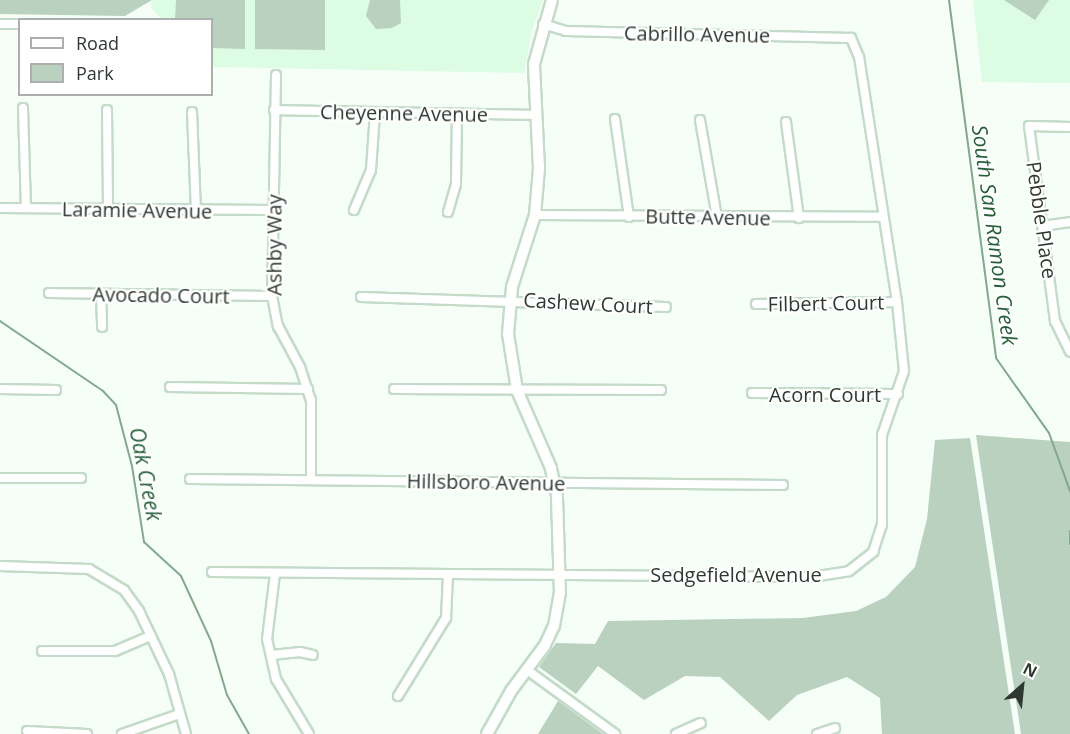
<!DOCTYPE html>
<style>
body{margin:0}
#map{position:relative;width:1070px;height:734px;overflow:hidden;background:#f5fff7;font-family:"Open Sans",sans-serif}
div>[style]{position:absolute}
.built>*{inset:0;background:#ddfce4}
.green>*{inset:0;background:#b9d1be}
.stream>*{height:2px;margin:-1px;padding:0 1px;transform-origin:1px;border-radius:1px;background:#84a88e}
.roads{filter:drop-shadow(2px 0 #c4dbc9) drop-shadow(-2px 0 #c4dbc9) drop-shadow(0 2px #c4dbc9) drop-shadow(0 -2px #c4dbc9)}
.minor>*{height:8px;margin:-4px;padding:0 4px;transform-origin:4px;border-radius:4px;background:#fff}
.tertiary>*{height:10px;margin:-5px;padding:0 5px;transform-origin:5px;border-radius:5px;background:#fff}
span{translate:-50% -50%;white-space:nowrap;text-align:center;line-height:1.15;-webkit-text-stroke:4.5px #fff;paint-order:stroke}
.street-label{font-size:20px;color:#2f3831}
.water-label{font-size:21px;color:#265e39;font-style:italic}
.legend{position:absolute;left:18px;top:18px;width:195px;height:78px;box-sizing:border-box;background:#fff;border:2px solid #acafad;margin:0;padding:8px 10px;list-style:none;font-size:18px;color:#2f3831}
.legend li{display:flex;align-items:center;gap:12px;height:30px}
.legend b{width:30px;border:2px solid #acafad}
.north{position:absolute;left:992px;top:656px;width:60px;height:60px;-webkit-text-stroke:4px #fff;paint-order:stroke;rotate:27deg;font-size:16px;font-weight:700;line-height:24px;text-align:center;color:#2f3831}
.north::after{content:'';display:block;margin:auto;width:21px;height:27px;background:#2f3831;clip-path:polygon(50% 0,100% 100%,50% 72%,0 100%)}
</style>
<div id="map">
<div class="built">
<i style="clip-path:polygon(152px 0,543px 0,532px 30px,524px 73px,212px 67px,212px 20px,161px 19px,151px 8px)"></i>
<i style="clip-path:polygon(973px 0,1070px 0,1070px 83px,982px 82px)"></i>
</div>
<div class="green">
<i style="clip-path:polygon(0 0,152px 0,125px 16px,0 14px)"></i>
<i style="clip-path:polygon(176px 0,245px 0,245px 49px,212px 48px,212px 20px,175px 19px)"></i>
<i style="clip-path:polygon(255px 0,325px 0,325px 50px,255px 49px)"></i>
<i style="clip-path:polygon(370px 0,400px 0,401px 23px,392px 28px,376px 29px,366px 16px)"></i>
<i style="clip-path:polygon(1004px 0,1049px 0,1035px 20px)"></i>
<i style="clip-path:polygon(976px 435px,1070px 442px,1070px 734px,1021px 734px)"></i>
<i style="clip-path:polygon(970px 438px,1015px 734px,882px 734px,880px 698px,847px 677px,797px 695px,769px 721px,720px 677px,685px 676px,644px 700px,598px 666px,576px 694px,539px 667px,556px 643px,595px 644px,608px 621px,803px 618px,856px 611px,886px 597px,915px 567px,927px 519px,935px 440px)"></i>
<i style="clip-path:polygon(558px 701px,603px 734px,538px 734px)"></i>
</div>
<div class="stream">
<i style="left:949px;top:0;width:361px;rotate:82.5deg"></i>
<i style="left:996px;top:358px;width:92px;rotate:54.8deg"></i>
<i style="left:1049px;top:433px;width:62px;rotate:70.1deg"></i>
<i style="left:0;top:321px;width:125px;rotate:34.2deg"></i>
<i style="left:103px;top:391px;width:19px;rotate:47deg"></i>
<i style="left:116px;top:405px;width:63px;rotate:75.3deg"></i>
<i style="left:132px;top:466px;width:77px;rotate:81deg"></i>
<i style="left:144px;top:542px;width:50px;rotate:42.6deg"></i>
<i style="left:181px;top:576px;width:72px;rotate:65.2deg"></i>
<i style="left:211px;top:641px;width:56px;rotate:73.5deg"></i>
<i style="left:227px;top:695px;width:45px;rotate:60.6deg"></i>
<i style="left:1070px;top:531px;width:13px;rotate:90deg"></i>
</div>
<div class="roads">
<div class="minor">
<i style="left:0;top:24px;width:20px"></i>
<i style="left:276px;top:75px;width:221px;rotate:91deg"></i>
<i style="left:272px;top:296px;width:31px;rotate:79deg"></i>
<i style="left:278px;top:326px;width:47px;rotate:61.8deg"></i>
<i style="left:300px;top:367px;width:35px;rotate:72deg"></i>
<i style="left:311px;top:400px;width:80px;rotate:90deg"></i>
<i style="left:23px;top:108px;width:100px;rotate:88.3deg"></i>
<i style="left:107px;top:110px;width:99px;rotate:89.4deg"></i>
<i style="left:274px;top:110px;width:260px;rotate:1.1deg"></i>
<i style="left:192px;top:112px;width:99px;rotate:87.7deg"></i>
<i style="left:615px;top:119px;width:99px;rotate:81.9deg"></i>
<i style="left:700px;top:120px;width:98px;rotate:80.1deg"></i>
<i style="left:786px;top:122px;width:97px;rotate:82.3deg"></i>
<i style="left:1070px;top:127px;width:41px;rotate:-178.6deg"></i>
<i style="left:1029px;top:126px;width:197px;rotate:82.4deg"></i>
<i style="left:1055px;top:321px;width:34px;rotate:64deg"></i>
<i style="left:0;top:208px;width:274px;rotate:0.4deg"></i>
<i style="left:354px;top:210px;width:43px;rotate:-67deg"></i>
<i style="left:371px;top:170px;width:57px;rotate:-86deg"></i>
<i style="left:448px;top:212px;width:29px;rotate:-74deg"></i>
<i style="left:456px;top:184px;width:70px;rotate:-89.2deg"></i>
<i style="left:535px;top:215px;width:347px;rotate:0.3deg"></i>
<i style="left:1042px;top:226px;width:28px;rotate:-8deg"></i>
<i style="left:49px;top:293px;width:223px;rotate:0.8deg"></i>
<i style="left:101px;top:294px;width:33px;rotate:88deg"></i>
<i style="left:361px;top:297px;width:305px;rotate:1.9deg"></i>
<i style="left:756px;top:304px;width:141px;rotate:-0.8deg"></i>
<i style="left:170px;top:387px;width:138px;rotate:0.8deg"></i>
<i style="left:0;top:389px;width:56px;rotate:1deg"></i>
<i style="left:394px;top:389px;width:267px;rotate:0.2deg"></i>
<i style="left:752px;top:393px;width:146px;rotate:0.4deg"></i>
<i style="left:0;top:478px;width:81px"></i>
<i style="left:190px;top:479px;width:593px;rotate:0.58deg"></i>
<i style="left:0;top:566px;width:89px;rotate:1.9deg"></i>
<i style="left:89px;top:569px;width:41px;rotate:31deg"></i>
<i style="left:124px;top:590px;width:26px;rotate:54deg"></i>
<i style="left:139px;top:611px;width:70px;rotate:64.5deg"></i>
<i style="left:169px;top:674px;width:62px;rotate:74.2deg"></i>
<i style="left:212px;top:572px;width:600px;rotate:0.48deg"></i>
<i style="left:812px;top:577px;width:37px;rotate:-9deg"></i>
<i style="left:849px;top:571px;width:31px;rotate:-38deg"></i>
<i style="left:873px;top:552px;width:28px;rotate:-72deg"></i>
<i style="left:882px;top:525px;width:90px;rotate:-90deg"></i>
<i style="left:882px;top:435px;width:68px;rotate:-71deg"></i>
<i style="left:904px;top:371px;width:69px;rotate:-95.8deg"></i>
<i style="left:897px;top:302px;width:248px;rotate:-98.8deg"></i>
<i style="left:859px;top:57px;width:21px;rotate:-113deg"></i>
<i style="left:851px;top:38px;width:285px;rotate:-178.6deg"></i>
<i style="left:566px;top:31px;width:24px;rotate:-163deg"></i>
<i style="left:275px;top:574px;width:65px;rotate:97deg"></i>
<i style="left:267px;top:639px;width:41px;rotate:77.3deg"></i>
<i style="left:276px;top:679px;width:64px;rotate:59deg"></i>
<i style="left:42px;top:651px;width:73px"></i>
<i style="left:115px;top:651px;width:39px;rotate:-23deg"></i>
<i style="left:272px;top:655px;width:28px;rotate:-6deg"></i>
<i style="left:300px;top:652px;width:13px;rotate:13deg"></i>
<i style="left:527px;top:670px;width:109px;rotate:36deg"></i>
<i style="left:398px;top:696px;width:92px;rotate:-58.4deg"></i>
<i style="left:446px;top:618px;width:42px;rotate:-87.3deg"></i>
<i style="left:27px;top:731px;width:60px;rotate:2.9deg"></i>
<i style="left:122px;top:734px;width:60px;rotate:-19.3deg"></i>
<i style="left:676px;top:734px;width:27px;rotate:-24deg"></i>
<i style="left:817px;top:734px;width:19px;rotate:-18deg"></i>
</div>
<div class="tertiary">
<i style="left:487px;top:734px;width:49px;rotate:-60.8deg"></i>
<i style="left:511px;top:691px;width:57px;rotate:-53.5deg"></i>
<i style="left:545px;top:645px;width:21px;rotate:-65deg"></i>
<i style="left:554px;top:626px;width:34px;rotate:-80deg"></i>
<i style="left:560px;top:593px;width:98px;rotate:-91.8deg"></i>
<i style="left:557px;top:495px;width:28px;rotate:-103deg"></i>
<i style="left:551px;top:468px;width:85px;rotate:-113.6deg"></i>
<i style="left:517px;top:390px;width:57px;rotate:-99.1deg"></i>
<i style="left:508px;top:334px;width:47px;rotate:-85.1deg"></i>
<i style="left:512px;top:287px;width:76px;rotate:-72.3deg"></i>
<i style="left:535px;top:215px;width:47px;rotate:-85.1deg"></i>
<i style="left:539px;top:168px;width:104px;rotate:-92.8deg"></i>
<i style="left:534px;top:64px;width:66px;rotate:-74.3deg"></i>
</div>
</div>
<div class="street-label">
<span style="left:697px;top:34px;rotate:1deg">Cabrillo Avenue</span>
<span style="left:404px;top:113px;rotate:1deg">Cheyenne Avenue</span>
<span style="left:137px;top:210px;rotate:1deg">Laramie Avenue</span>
<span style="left:708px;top:217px;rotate:1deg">Butte Avenue</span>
<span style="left:1042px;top:220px;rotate:82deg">Pebble Place</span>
<span style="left:274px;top:245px;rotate:-90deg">Ashby Way</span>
<span style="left:161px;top:295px;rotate:1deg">Avocado Court</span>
<span style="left:588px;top:303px;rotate:3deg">Cashew Court</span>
<span style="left:826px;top:303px;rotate:-1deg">Filbert Court</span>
<span style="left:825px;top:394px">Acorn Court</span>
<span style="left:486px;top:482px;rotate:1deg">Hillsboro Avenue</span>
<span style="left:736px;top:574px">Sedgefield Avenue</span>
</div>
<div class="water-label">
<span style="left:995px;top:235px;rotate:82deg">South San Ramon Creek</span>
<span style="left:146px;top:474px;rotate:79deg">Oak Creek</span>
</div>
<ul class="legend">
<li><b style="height:8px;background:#fff"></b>Road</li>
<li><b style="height:16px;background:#b9d1be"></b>Park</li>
</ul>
<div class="north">N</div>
</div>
